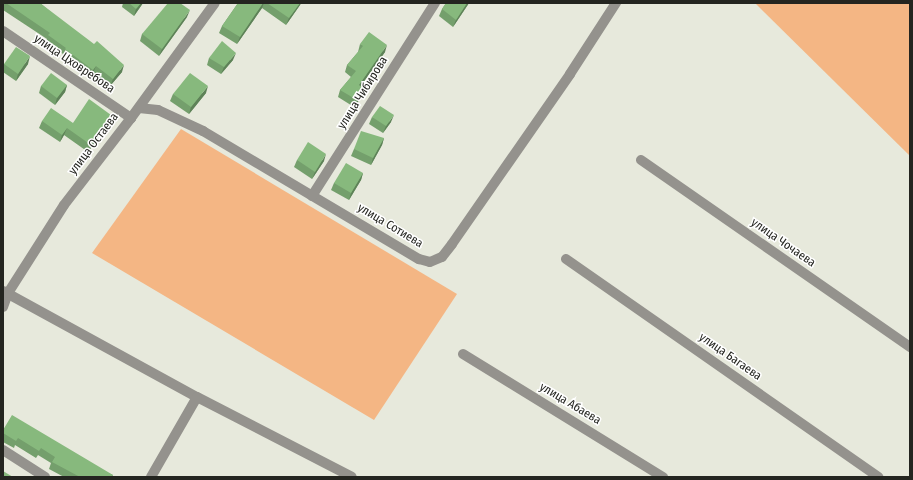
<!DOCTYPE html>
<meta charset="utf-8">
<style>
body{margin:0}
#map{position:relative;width:913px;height:480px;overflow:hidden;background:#e7e9dc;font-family:"Fira Sans Condensed",sans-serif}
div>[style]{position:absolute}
.green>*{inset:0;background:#f4b684}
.minor>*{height:10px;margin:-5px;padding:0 5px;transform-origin:5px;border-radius:5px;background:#94928d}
.wall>*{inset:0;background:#749f6c}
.shaded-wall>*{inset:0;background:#5e8258}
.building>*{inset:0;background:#87b97d}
span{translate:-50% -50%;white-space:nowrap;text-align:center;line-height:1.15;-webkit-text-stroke:3px #fff;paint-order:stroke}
.street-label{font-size:12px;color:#242520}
.frame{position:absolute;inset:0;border:4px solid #242520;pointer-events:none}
</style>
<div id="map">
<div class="green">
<i style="clip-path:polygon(755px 3px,910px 3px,910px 156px)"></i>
<i style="clip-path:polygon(181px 129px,457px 294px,374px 420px,92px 253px)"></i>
</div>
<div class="minor">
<i style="left:3px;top:31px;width:155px;rotate:34.2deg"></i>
<i style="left:139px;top:108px;width:19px;rotate:6deg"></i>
<i style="left:158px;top:110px;width:50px;rotate:25deg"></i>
<i style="left:203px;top:131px;width:251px;rotate:30.7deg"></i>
<i style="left:419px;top:259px;width:11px;rotate:15deg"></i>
<i style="left:430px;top:262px;width:13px;rotate:-23deg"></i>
<i style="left:442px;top:257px;width:16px;rotate:-52deg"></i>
<i style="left:452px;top:244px;width:207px;rotate:-55.2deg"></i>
<i style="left:570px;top:74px;width:85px;rotate:-57.1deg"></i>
<i style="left:641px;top:160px;width:328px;rotate:34.8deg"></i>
<i style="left:312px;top:196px;width:229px;rotate:-57.5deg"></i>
<i style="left:566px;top:259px;width:381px;rotate:34.9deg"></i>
<i style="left:3px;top:291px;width:221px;rotate:28.7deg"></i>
<i style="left:197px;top:397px;width:174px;rotate:27.3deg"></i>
<i style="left:3px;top:307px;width:15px;rotate:-70deg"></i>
<i style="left:8px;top:293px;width:104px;rotate:-57.5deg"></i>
<i style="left:64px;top:205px;width:110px;rotate:-52.4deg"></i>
<i style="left:131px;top:118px;width:142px;rotate:-53.9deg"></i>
<i style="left:463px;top:354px;width:235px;rotate:31.6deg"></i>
<i style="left:3px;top:450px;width:50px;rotate:32.7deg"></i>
<i style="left:151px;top:477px;width:92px;rotate:-60.1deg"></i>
</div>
<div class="wall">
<i style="clip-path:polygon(3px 3px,40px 3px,122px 72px,110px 86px,93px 73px,91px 77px,62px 56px,63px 54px,46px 42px,47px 39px,3px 10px)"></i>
<i style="clip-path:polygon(123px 3px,143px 3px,134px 16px,122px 7px)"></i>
<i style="clip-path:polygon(238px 3px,301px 3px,300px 5px,286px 25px,262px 8px,237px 44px,219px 33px,222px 26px)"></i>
<i style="clip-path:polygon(446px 3px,469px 3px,453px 27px,439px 16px,442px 9px)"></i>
<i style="clip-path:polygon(187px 17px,159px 56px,140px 41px,142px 34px)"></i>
<i style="clip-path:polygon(360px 44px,385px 52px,361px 86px,365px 89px,362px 96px,354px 107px,338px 97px,340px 90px,351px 77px,345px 72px,347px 65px,358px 52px)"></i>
<i style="clip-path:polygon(209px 58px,233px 60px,221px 74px,207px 65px)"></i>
<i style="clip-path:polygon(4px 64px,28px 64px,16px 81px,3px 72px,3px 67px)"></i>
<i style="clip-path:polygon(67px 85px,65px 92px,55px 105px,39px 93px,41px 86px)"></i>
<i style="clip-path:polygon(206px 93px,189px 114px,170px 101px,173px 94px)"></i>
<i style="clip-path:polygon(111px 115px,109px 122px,88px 152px,64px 135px,60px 142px,39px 128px,42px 121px,73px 123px)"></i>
<i style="clip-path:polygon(372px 117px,391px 122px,383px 133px,369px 124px)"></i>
<i style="clip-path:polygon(384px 138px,382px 145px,371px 165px,351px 156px,354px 149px)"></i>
<i style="clip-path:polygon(297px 160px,324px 161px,312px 179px,294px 167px)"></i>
<i style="clip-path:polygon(363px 173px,361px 180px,349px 200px,331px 190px,334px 183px)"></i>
<i style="clip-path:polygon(3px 430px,113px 475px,112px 477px,64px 477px,49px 469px,51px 463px,38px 455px,36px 458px,15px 445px,14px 448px,3px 442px)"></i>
</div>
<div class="shaded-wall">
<i style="clip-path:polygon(141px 3px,143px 3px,134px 16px,136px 9px)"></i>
<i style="clip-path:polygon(263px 3px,264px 3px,262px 8px,237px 44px,240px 37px)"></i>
<i style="clip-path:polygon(300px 3px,301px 3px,300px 5px,286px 25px,289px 18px)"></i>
<i style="clip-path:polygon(467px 3px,469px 3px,453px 27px,456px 20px)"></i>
<i style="clip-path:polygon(190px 10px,187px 17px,159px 56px,162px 49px)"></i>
<i style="clip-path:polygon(387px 45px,385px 52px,356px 92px,359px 85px)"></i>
<i style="clip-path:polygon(236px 53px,233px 60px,221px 74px,224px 67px)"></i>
<i style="clip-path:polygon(30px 56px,28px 64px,16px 81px,18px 74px)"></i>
<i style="clip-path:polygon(124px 65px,122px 72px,110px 86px,113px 79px)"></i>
<i style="clip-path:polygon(96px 66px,93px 73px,91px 77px,93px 70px)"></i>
<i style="clip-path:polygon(67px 85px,65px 92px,55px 105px,57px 98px)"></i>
<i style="clip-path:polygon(208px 86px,206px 93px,189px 114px,191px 107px)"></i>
<i style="clip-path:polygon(365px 89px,362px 96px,354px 107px,357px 100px)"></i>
<i style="clip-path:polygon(111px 115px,109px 122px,88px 152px,91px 145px)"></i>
<i style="clip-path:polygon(394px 115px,391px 122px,383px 133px,386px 126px)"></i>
<i style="clip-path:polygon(67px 128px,64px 135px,60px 142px,62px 135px)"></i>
<i style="clip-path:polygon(384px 138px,382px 145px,371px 165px,373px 158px)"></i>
<i style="clip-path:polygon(326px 154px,324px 161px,312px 179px,315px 172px)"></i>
<i style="clip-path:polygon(363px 173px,361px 180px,349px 200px,351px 193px)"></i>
</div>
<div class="building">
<i style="clip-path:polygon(6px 3px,40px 3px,94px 44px,97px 41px,124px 65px,113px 79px,96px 66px,93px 70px,65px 49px,66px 48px,48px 35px,50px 33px)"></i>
<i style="clip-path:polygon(129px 3px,141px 3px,136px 9px)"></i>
<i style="clip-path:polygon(168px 3px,180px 3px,190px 10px,162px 49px,142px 34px)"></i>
<i style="clip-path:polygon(238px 3px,263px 3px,240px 37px,222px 26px)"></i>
<i style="clip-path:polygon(267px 3px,300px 3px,289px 18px)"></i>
<i style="clip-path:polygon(446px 3px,467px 3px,456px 20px,442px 9px)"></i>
<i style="clip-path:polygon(369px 32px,387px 45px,359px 85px,365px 89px,357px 100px,340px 90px,356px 71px,347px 65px,363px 46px,360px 44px)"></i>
<i style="clip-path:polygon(222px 41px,236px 53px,224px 67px,209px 58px)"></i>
<i style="clip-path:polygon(16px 47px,30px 56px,18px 74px,4px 64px)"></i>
<i style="clip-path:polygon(51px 73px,67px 85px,57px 98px,41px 86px)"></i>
<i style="clip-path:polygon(190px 73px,208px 86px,191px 107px,173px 94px)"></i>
<i style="clip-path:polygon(89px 99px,111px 115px,91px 145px,67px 128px,62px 135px,42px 121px,51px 108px,73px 123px)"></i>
<i style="clip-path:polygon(380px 106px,394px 115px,386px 126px,372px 117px)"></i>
<i style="clip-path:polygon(361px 131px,384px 138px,373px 158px,354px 149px)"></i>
<i style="clip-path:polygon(308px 142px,326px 154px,315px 172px,297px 160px)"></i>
<i style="clip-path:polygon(346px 163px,363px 173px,351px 193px,334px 183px)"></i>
<i style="clip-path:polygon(12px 415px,113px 475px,111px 477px,80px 477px,52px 462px,55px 457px,41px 448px,39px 451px,18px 438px,16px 441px,3px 433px,3px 430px)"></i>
<i style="clip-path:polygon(3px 471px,13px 477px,3px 477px)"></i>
</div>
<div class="street-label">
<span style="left:74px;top:64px;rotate:34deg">улица Цховребова</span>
<span style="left:363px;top:93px;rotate:-58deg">улица Чибирова</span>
<span style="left:94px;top:144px;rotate:-53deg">улица Остаева</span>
<span style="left:390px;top:226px;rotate:31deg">улица Сотиева</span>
<span style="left:783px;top:243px;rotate:35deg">улица Чочаева</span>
<span style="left:730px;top:357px;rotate:35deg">улица Багаева</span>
<span style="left:570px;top:404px;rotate:31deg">улица Абаева</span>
</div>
<div class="frame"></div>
</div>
